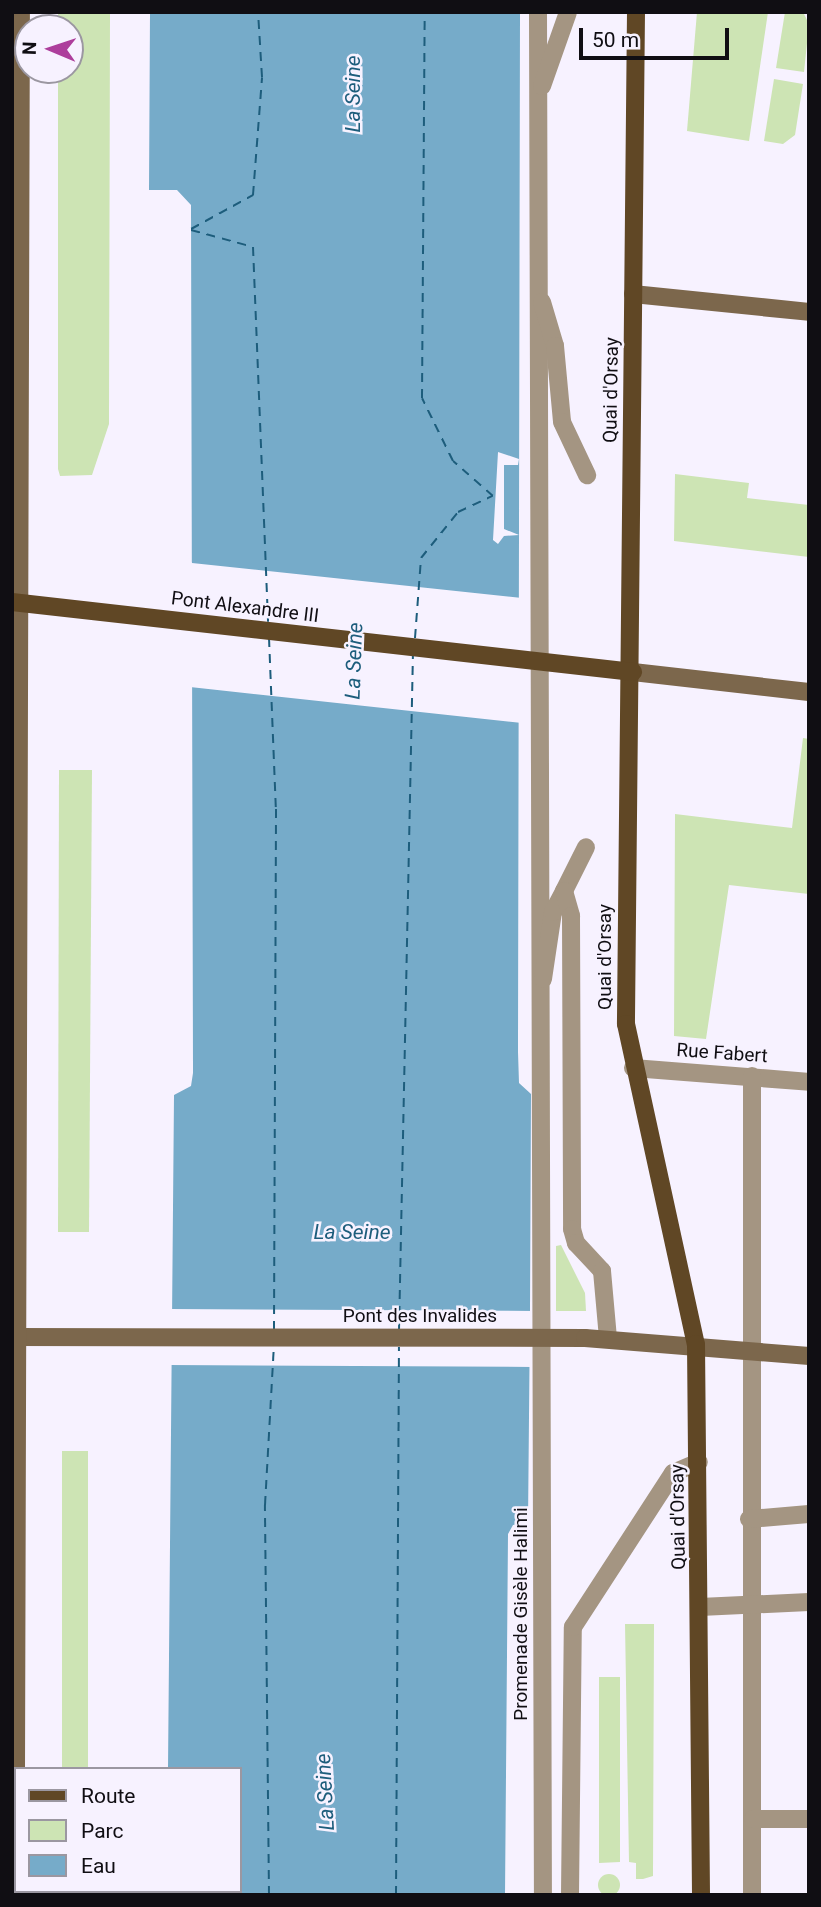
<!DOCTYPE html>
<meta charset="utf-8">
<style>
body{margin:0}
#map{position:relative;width:821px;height:1907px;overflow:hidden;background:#f7f2ff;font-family:Roboto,sans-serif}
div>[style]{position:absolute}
.green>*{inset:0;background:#cde4b4}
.round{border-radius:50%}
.water>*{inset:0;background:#76abc9}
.pier>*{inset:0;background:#f7f2ff}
.ferry>*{height:2px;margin-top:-1px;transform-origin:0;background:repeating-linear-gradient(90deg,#1d5d7c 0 9px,transparent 0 16px)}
.street>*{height:18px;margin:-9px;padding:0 9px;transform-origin:9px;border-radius:9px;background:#a49582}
.secondary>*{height:18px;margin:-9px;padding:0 9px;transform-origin:9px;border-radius:9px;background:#7c674c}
.primary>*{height:18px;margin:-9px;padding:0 9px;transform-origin:9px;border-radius:9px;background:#604725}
span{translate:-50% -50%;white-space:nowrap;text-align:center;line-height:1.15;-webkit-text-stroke:5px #f7f2ff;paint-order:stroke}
.street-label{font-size:19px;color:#100e13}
.water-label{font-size:21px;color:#1d5d7c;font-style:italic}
.frame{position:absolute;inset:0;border:14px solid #100e13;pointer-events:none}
.legend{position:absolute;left:14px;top:1767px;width:228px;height:126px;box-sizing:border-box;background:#f7f2ff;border:2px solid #9b97a1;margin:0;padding:9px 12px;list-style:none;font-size:21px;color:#100e13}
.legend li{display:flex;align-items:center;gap:14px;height:35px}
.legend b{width:35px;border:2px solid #9b97a1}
.north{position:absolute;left:14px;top:14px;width:70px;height:70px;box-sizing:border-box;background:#f7f2ff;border:2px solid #9b97a1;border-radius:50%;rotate:272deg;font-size:19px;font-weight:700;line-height:28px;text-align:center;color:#100e13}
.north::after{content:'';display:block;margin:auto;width:24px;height:32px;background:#ad3e9c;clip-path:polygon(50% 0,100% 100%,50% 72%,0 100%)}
.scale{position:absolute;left:579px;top:28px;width:150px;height:32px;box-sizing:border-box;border:4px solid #100e13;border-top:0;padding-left:9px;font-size:21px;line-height:24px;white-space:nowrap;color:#100e13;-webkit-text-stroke:5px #f7f2ff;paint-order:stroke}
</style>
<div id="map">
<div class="green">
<i style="clip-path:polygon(58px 12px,110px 12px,109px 424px,92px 475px,60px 476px,58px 469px,58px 70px,70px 70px,70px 28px,58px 28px)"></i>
<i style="clip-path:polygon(697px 12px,768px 12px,749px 141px,687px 131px)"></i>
<i style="clip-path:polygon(785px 12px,803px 12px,809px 24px,804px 72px,776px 68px)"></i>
<i style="clip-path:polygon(774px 79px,803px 84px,795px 135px,783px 144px,764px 141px)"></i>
<i style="clip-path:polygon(675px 474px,749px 483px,747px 498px,809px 505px,809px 557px,674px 541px)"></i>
<i style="clip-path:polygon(803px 738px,809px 739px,809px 894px,729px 885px,706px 1039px,674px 1036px,675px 814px,792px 828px)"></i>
<i style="clip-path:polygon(59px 770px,92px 770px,89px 1232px,58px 1232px)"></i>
<i style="clip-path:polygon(561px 1245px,585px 1293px,586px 1311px,556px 1311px,556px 1246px)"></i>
<i style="clip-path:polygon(62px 1451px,88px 1451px,88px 1769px,62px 1769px)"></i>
<i style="clip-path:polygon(625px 1624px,654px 1624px,653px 1876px,643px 1879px,636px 1879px,636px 1863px,629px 1862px)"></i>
<i style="clip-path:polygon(599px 1677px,620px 1677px,620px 1862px,599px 1863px)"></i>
<i class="round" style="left:598px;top:1874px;width:22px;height:22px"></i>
</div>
<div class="water">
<i style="clip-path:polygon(150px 12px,520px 12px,518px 1052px,519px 1083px,531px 1094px,530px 1310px,528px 1523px,513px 1525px,508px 1534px,505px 1895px,167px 1895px,240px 1891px,240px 1769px,168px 1769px,174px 1095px,191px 1086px,193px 1073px,191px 205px,177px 190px,149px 190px)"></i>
</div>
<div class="pier">
<i style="clip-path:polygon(498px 452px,519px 459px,518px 465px,504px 465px,504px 529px,519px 535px,504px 536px,498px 544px,493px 540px)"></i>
<i style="clip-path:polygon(186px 554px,192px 563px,522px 598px,522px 723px,190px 687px,186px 695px)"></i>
<i style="clip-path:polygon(169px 1309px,534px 1311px,533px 1367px,169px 1365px)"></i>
</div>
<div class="ferry">
<i style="left:191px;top:229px;width:71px;rotate:-28.7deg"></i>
<i style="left:253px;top:195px;width:118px;rotate:-85.6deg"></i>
<i style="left:262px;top:77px;width:65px;rotate:-93.5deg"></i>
<i style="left:191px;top:230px;width:64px;rotate:15.3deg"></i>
<i style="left:253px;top:247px;width:375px;rotate:87.7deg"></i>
<i style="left:269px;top:638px;width:171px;rotate:87.7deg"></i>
<i style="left:276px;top:809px;width:520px;rotate:90.22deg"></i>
<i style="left:415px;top:638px;width:80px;rotate:-85.7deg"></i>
<i style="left:421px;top:558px;width:59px;rotate:-51.2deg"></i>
<i style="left:458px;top:512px;width:38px;rotate:-25deg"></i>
<i style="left:493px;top:496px;width:53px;rotate:-138.8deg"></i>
<i style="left:453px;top:461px;width:70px;rotate:-116.2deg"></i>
<i style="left:422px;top:398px;width:386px;rotate:-89.6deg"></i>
<i style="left:399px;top:1331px;width:677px;rotate:-88.82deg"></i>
<i style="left:269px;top:1895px;width:390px;rotate:-90.6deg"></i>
<i style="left:265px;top:1505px;width:160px;rotate:-86.8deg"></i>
<i style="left:396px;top:1895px;width:548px;rotate:-89.69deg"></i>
</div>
<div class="street">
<i style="left:538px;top:12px;width:1883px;rotate:89.85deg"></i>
<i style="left:542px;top:86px;width:78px;rotate:-70.6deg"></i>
<i style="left:542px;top:302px;width:46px;rotate:73.5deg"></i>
<i style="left:555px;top:346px;width:76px;rotate:84.7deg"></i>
<i style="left:562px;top:422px;width:59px;rotate:64.7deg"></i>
<i style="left:564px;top:891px;width:49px;rotate:-63.4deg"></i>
<i style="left:543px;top:979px;width:68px;rotate:-81.5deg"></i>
<i style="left:553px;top:912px;width:24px;rotate:-62deg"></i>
<i style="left:564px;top:891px;width:26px;rotate:74deg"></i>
<i style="left:571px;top:916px;width:313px;rotate:89.8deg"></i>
<i style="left:572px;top:1229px;width:15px;rotate:74deg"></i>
<i style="left:576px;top:1243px;width:38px;rotate:47deg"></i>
<i style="left:602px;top:1271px;width:67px;rotate:84.9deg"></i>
<i style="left:633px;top:1068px;width:177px;rotate:4.5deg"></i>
<i style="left:752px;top:1076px;width:819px;rotate:90deg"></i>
<i style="left:749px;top:1519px;width:60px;rotate:-4.8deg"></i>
<i style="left:700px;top:1607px;width:109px;rotate:-2.6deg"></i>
<i style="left:753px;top:1819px;width:56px"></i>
<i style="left:570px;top:1895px;width:268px;rotate:-89.4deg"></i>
<i style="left:573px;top:1627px;width:184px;rotate:-57deg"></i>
<i style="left:673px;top:1473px;width:28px;rotate:-23deg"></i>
</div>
<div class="secondary">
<i style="left:633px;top:294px;width:177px;rotate:5.8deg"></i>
<i style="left:633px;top:672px;width:177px;rotate:6.5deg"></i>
<i style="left:12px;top:1337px;width:573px;rotate:0.1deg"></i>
<i style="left:585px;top:1338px;width:225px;rotate:4.6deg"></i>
<i style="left:16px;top:1769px;width:1757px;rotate:-89.84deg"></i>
<i style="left:17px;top:1891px;width:4px;rotate:90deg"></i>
</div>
<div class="primary">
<i style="left:636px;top:12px;width:1012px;rotate:90.57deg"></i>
<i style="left:626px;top:1024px;width:328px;rotate:77.7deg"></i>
<i style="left:696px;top:1344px;width:551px;rotate:89.48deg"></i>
<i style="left:12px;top:602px;width:625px;rotate:6.43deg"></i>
</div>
<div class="street-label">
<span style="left:611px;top:390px;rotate:-89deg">Quai d'Orsay</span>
<span style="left:245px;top:607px;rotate:7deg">Pont Alexandre III</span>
<span style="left:605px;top:957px;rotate:-90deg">Quai d'Orsay</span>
<span style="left:722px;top:1053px;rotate:4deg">Rue Fabert</span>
<span style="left:420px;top:1316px">Pont des Invalides</span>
<span style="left:678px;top:1517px;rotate:-91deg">Quai d'Orsay</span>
<span style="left:521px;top:1614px;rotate:-90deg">Promenade Gisèle Halimi</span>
</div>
<div class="water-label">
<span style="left:353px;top:94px;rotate:-90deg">La Seine</span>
<span style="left:354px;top:661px;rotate:-88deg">La Seine</span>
<span style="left:352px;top:1232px">La Seine</span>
<span style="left:325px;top:1792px;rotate:-93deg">La Seine</span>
</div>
<div class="frame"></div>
<ul class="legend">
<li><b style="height:9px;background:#604725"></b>Route</li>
<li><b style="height:19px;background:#cde4b4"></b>Parc</li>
<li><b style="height:19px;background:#76abc9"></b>Eau</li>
</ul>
<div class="north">N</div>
<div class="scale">50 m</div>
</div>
